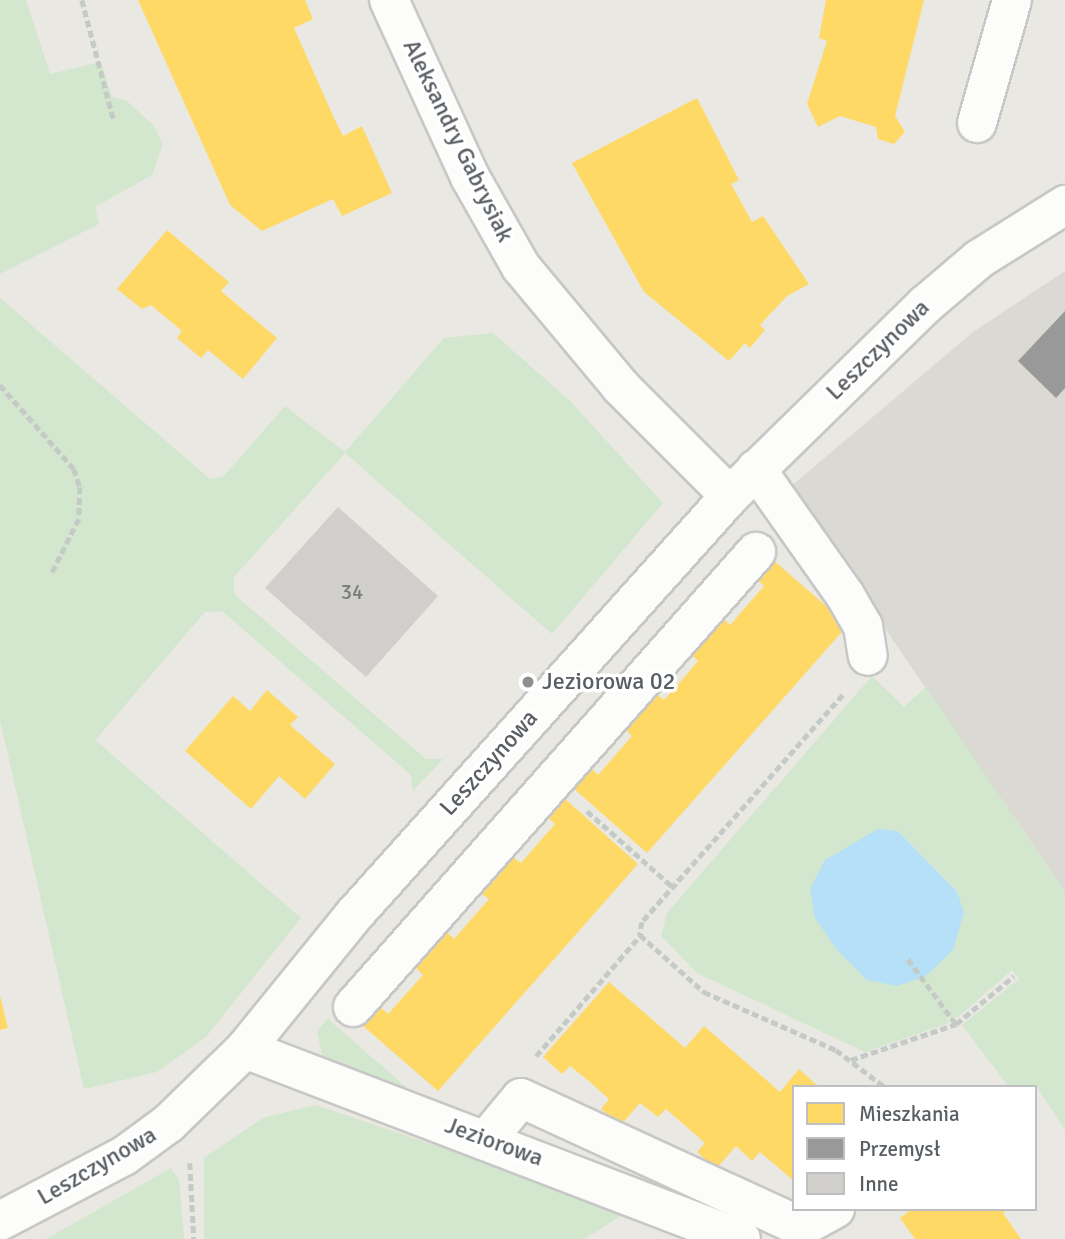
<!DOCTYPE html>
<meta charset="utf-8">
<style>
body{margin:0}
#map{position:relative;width:1065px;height:1239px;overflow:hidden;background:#eae8e3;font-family:Signika,sans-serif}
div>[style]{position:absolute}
.industrial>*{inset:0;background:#dbd9d4}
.green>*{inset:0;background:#d2e7cd}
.water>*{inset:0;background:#b6e0f7}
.homes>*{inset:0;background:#ffd966}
.industry>*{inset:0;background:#999}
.building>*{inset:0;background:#d1cfcc}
.path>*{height:4.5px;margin-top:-2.25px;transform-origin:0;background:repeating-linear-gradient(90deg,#c4cac6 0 7px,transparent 0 10.5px)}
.roads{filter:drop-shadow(2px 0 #c7c7c6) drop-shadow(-2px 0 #c7c7c6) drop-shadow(0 2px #c7c7c6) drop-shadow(0 -2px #c7c7c6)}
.minor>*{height:38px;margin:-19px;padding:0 19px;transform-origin:19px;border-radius:19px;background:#fcfcfb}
.dots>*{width:19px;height:19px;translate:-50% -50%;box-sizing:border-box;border:4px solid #fff;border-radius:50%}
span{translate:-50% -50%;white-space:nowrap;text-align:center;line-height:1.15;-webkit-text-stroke:7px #fff;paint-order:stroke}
.number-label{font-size:21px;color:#787c7e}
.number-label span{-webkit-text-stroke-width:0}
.street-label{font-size:24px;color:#595e63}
.poi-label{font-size:24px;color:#595e63}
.left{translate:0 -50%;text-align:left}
.legend{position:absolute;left:792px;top:1085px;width:245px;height:126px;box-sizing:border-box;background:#fff;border:2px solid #bdbfc1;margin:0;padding:9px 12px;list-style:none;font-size:21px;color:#595e63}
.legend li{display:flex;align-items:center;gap:14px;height:35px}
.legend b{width:35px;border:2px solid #bdbfc1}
</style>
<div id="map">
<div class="industrial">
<i style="clip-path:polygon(1065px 271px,1065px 892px,789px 488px,973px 332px)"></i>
</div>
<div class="green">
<i style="clip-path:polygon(0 0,26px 0,50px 74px,101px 62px,112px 97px,126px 100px,153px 125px,163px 144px,152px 175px,95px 207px,99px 224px,0 274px)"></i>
<i style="clip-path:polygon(0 298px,210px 479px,224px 476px,285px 406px,345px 452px,444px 338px,493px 333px,570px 401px,663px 503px,552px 634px,345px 453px,234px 577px,234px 594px,426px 759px,443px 759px,413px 791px,411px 775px,222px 611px,205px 612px,95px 740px,301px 918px,206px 1037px,157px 1072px,84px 1089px,0 720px)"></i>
<i style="clip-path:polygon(evenodd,872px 676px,904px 707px,926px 687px,1065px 892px,1065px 1130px,1037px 1087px,1009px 1087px,962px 1025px,1019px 979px,1012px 970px,958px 1017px,947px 1018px,949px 1023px,865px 1052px,697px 973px,661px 936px,667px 913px,872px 676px,878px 829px,898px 831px,957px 892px,878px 829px)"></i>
<i style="clip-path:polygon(328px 1019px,422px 1101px,322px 1055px,317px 1031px)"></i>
<i style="clip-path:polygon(316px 1105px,620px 1208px,627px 1212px,584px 1239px,204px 1239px,204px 1158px,263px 1118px)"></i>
<i style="clip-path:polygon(171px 1168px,179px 1180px,184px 1239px,46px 1239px)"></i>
</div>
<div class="water">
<i style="clip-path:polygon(878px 829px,898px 831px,957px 892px,964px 912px,953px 950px,926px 976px,897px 986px,867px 980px,837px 950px,815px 918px,810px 889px,825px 860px)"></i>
</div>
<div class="homes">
<i style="clip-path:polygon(138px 0,305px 0,313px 19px,294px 28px,334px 118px,343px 136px,362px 126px,392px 193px,342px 216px,333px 199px,262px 231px,230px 205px)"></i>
<i style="clip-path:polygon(826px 0,924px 0,895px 116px,905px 132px,894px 144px,878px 139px,876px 127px,840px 116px,818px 127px,807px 104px,827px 41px,819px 38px)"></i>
<i style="clip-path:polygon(697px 98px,739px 180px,731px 184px,752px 222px,763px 216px,809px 284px,787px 296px,760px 325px,765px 330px,750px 348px,745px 343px,729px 361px,644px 292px,572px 163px)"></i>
<i style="clip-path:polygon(167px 230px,229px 282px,221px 291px,277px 338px,243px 379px,208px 350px,201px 358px,177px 338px,182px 331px,151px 305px,142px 309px,117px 289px)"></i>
<i style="clip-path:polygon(772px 559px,848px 625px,647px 853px,572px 787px,590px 767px,598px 775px,632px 736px,624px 728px,655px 693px,664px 700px,681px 681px,698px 661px,690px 653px,722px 617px,730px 625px,764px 586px,756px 578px)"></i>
<i style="clip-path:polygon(267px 690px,298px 717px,290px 725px,335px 764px,305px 799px,279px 776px,251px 809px,185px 751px,233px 696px,250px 711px)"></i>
<i style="clip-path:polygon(563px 797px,638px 864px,438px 1091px,362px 1025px,379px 1006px,388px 1014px,423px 975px,414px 966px,445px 930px,454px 939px,489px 899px,479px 892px,511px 856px,521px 863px,555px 824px,546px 816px)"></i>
<i style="clip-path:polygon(609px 982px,685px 1048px,704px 1026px,780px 1092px,799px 1069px,819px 1087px,794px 1087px,794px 1181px,760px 1152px,752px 1161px,736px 1146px,716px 1169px,697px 1152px,705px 1143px,666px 1109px,658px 1117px,640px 1103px,621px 1125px,601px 1109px,609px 1099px,590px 1082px,570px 1066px,562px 1074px,543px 1057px)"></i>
<i style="clip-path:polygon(0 996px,8px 1028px,0 1030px)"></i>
<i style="clip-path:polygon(912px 1209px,1008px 1209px,1003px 1213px,1021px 1239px,915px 1239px,900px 1218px)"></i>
</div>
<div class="industry">
<i style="clip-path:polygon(1065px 311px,1065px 388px,1056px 398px,1018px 361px)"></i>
</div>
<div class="building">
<i style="clip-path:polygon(338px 507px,438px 596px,366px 677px,265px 588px)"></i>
</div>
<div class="path">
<i style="left:82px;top:0;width:125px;rotate:75.2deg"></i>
<i style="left:0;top:385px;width:112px;rotate:48.6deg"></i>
<i style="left:74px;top:469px;width:19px;rotate:72deg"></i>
<i style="left:80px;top:487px;width:32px;rotate:92deg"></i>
<i style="left:79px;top:519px;width:60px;rotate:116.6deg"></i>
<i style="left:843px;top:695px;width:303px;rotate:131.5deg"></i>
<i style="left:642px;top:922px;width:13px;rotate:99deg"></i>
<i style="left:640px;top:935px;width:86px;rotate:41.7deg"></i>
<i style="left:704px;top:992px;width:144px;rotate:23.7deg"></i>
<i style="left:836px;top:1050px;width:61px;rotate:37.1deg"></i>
<i style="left:587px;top:811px;width:115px;rotate:41.5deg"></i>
<i style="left:908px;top:959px;width:81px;rotate:53.6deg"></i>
<i style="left:536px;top:1056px;width:159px;rotate:-49.1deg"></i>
<i style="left:851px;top:1060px;width:111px;rotate:-18.9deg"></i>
<i style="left:956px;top:1024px;width:75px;rotate:-39.6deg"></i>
<i style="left:190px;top:1163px;width:76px;rotate:87deg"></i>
</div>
<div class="roads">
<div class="minor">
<i style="left:389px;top:0;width:195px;rotate:65.4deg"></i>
<i style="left:470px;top:177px;width:103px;rotate:60.5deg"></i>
<i style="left:521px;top:267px;width:156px;rotate:50.2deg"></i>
<i style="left:621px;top:387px;width:154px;rotate:45deg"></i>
<i style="left:977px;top:123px;width:128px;rotate:-74.1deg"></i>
<i style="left:756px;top:469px;width:154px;rotate:54.8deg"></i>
<i style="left:845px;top:595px;width:36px;rotate:60deg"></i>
<i style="left:863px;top:626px;width:30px;rotate:81deg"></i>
<i style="left:353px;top:1007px;width:608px;rotate:-48.47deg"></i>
<i style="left:245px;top:1049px;width:531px;rotate:20.96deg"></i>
<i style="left:487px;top:1139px;width:53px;rotate:-50.3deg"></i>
<i style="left:521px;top:1098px;width:309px;rotate:24.7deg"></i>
<i style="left:802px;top:1227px;width:38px;rotate:-29deg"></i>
<i style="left:0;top:1221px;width:140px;rotate:-27.7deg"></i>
<i style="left:124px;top:1156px;width:56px;rotate:-36.3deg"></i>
<i style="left:169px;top:1123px;width:106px;rotate:-44.2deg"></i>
<i style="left:245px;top:1049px;width:171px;rotate:-50.9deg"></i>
<i style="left:353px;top:916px;width:564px;rotate:-48.09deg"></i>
<i style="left:730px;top:496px;width:273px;rotate:-44.4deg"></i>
<i style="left:925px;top:305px;width:71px;rotate:-40.4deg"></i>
<i style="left:979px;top:259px;width:102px;rotate:-32.1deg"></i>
</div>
</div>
<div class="dots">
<i style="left:528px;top:682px;background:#8c8e90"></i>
</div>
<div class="number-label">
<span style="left:352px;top:592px">34</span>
</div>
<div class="street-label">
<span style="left:458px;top:141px;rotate:64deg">Aleksandry Gabrysiak</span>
<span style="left:878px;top:350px;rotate:-44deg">Leszczynowa</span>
<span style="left:489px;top:763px;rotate:-48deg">Leszczynowa</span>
<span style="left:494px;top:1142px;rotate:20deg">Jeziorowa</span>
<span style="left:97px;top:1166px;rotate:-30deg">Leszczynowa</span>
</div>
<div class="poi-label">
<span class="left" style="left:542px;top:682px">Jeziorowa 02</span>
</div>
<ul class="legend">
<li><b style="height:19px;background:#ffd966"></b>Mieszkania</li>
<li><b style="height:19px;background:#999"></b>Przemysł</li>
<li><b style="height:19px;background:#d1cfcc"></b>Inne</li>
</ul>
</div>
